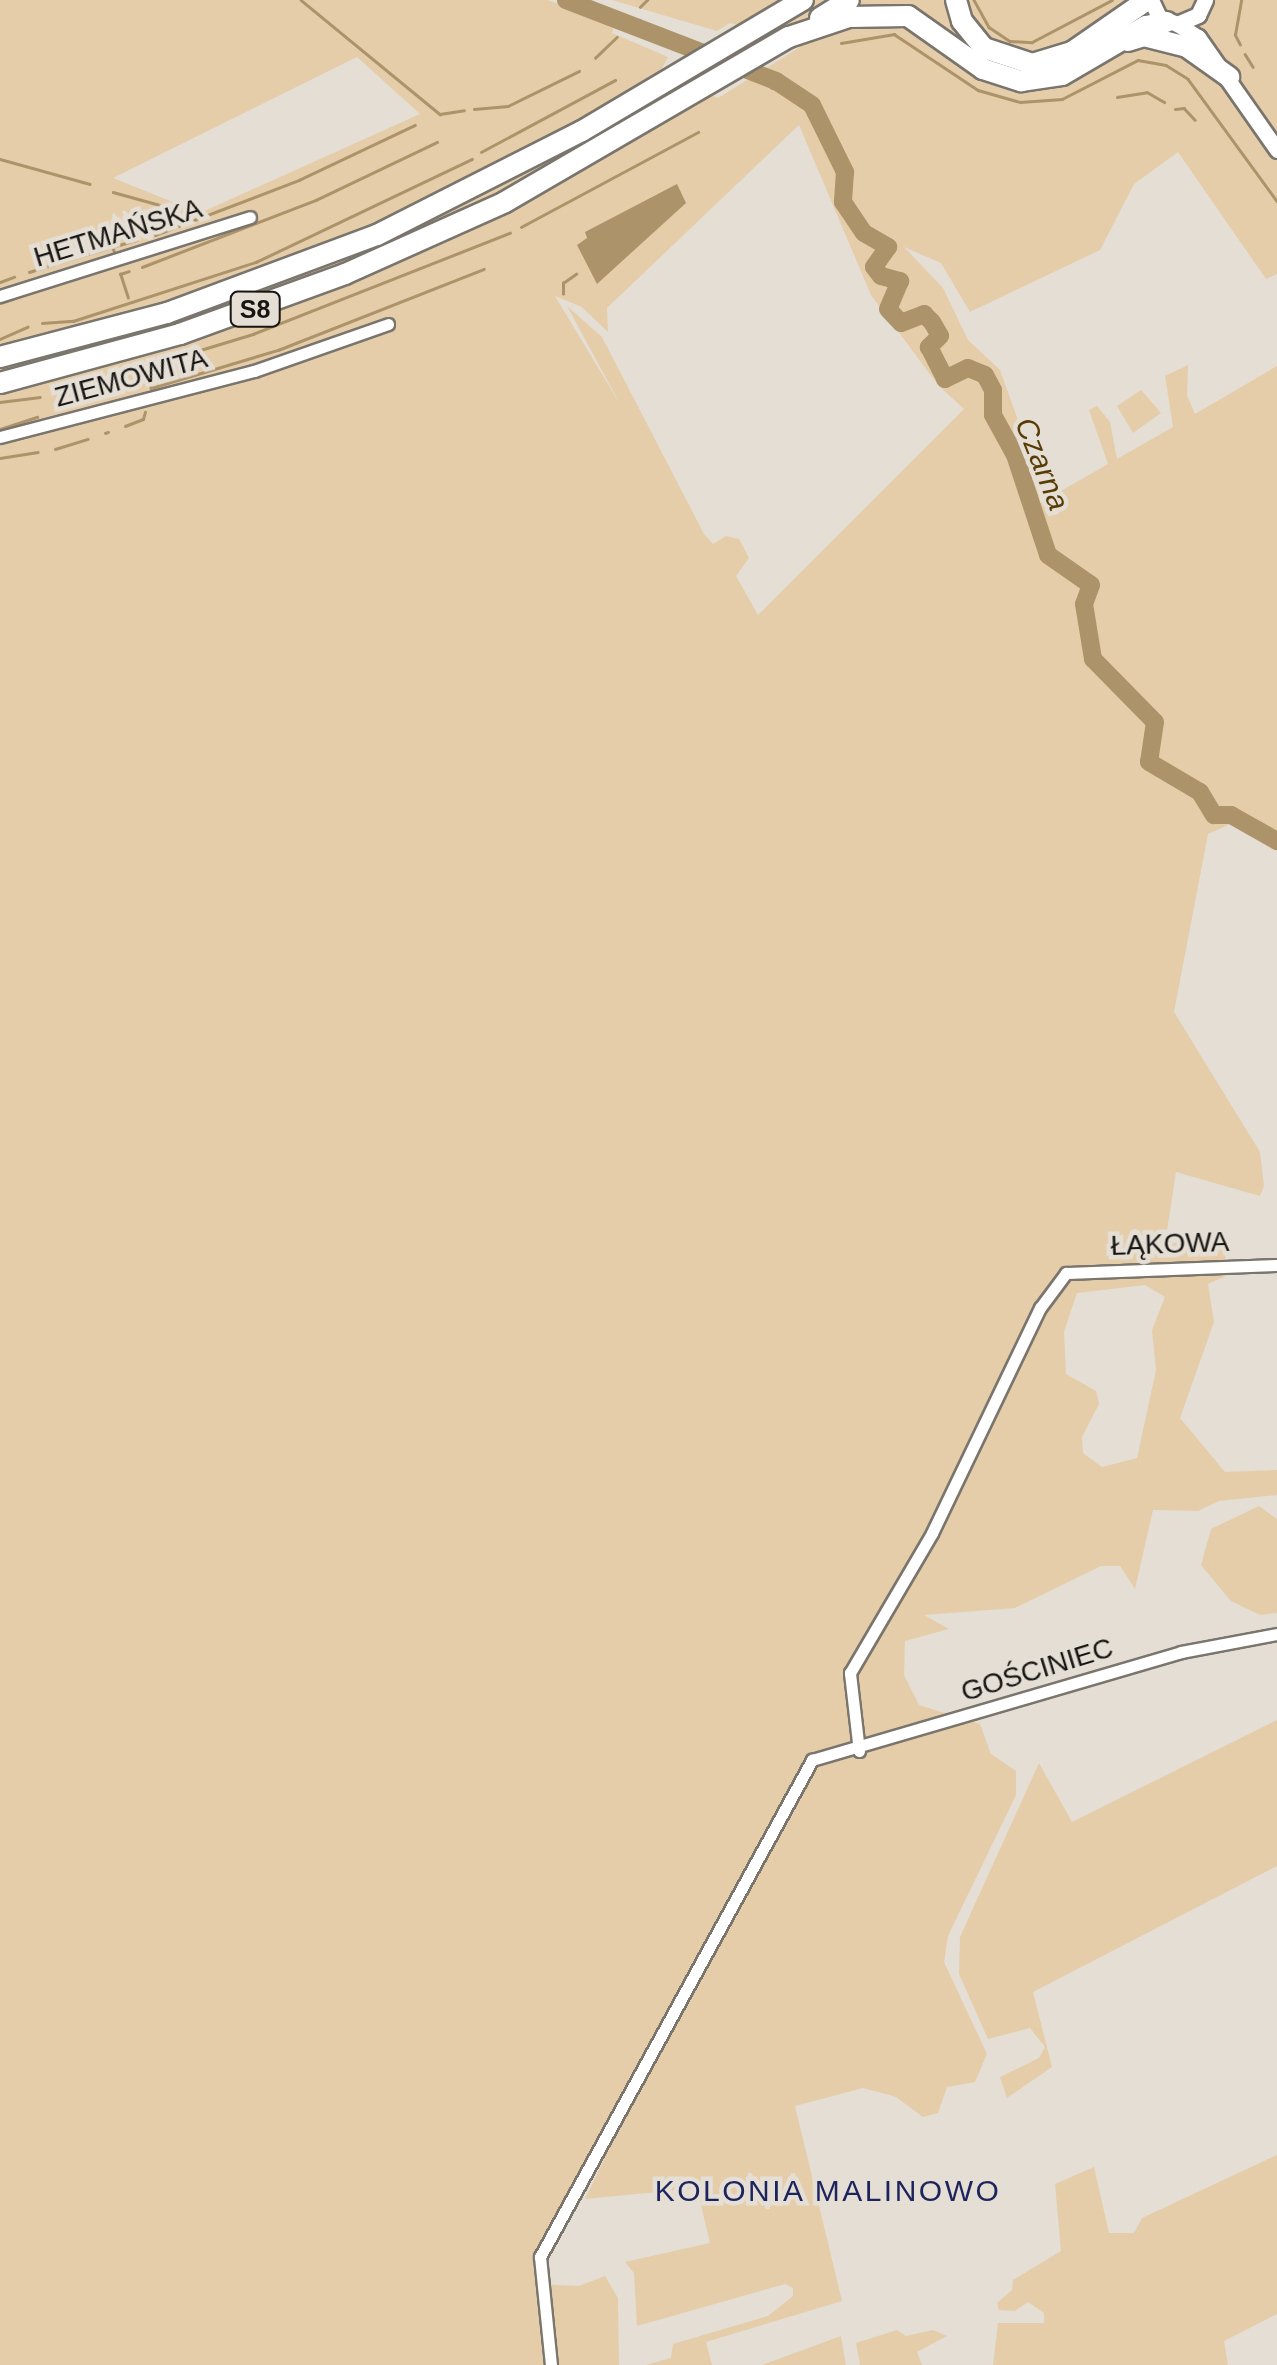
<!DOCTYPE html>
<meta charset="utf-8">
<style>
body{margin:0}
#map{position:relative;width:1277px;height:2365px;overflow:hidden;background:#e4ded5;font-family:Arial,sans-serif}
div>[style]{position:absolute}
.green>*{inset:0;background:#e5cda9}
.water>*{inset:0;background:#ac936a}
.stream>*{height:2.5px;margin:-1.25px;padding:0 1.25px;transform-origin:1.25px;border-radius:1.25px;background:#ac936a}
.river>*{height:18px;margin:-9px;padding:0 9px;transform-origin:9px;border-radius:9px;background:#ac936a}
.roads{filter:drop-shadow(2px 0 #7a756d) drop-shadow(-2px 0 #7a756d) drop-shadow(0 2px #7a756d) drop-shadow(0 -2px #7a756d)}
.minor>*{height:11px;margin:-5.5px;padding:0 5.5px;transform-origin:5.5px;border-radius:5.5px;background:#fff}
.secondary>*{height:15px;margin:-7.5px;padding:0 7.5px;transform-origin:7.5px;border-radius:7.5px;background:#fff}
.motorway>*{height:20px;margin:-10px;padding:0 10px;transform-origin:10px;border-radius:10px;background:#fff}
span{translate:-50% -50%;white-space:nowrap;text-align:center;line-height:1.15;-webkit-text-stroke:9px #e4ded5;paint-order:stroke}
.shield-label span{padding:2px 8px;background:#e4ded5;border:2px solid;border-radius:8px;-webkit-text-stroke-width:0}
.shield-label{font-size:25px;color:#171512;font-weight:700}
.street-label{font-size:28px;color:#171512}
.water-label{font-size:30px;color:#573c06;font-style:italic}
.neighbourhood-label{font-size:30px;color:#1d245c;letter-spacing:2.5px}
</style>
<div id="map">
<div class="green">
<i style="clip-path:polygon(evenodd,0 0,548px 0,614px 25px,612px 33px,668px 57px,658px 76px,718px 98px,800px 47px,743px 26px,730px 23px,717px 31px,612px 0,1277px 0,1277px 274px,1266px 279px,1178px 152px,1134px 184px,1100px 250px,970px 312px,941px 263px,904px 247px,943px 288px,968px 340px,1000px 370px,1034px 465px,1040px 503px,1108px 464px,1089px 410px,1097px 406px,1110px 422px,1117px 459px,1173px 427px,1165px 376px,1188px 365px,1187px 395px,1195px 414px,1277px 366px,1277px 851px,1230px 824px,1208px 834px,1174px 1012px,1260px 1152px,1264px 1186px,1260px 1196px,1176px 1172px,1165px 1244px,1220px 1237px,1230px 1274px,1208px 1284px,1214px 1322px,1180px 1418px,1225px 1472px,1277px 1470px,1277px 1495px,1219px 1501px,1198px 1511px,1153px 1510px,1135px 1589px,1120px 1566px,1101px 1566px,1015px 1608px,924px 1615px,949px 1629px,905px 1641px,904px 1675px,919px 1705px,980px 1724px,991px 1754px,1016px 1771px,1016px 1795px,948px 1936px,944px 1962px,987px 2054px,975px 2082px,947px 2087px,938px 2113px,923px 2117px,896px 2097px,863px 2088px,795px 2106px,842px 2301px,706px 2342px,712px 2365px,646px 2365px,671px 2358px,673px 2344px,768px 2316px,793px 2296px,793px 2288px,785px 2284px,637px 2326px,634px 2273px,625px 2262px,710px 2243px,697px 2188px,585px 2199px,610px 2147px,539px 2265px,536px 2284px,579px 2286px,605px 2276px,618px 2298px,619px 2365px,0 2365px,0 0,357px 57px,420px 114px,200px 213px,113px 178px,357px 57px,0 0,799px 125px,871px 295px,938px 385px,964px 409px,758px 615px,736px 576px,749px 558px,739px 539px,726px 536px,713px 544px,704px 534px,602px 337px,567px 306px,620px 404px,555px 296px,582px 307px,608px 332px,607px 308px,799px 125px,0 0,1145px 1285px,1165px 1297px,1152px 1330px,1156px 1370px,1137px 1458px,1102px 1467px,1083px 1453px,1082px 1437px,1099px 1404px,1096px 1391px,1066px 1374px,1064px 1332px,1077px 1293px,1145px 1285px)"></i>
<i style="clip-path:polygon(1141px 390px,1161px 413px,1133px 433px,1117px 406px)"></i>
<i style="clip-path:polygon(1259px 1506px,1277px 1519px,1277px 1613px,1260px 1615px,1231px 1601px,1201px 1565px,1211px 1529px)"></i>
<i style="clip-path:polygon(1277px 1720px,1277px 1866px,1033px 1992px,1052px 2067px,1007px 2098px,1000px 2077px,1039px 2058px,1045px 2047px,1030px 2028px,988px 2039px,959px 1974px,960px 1937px,1039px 1763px,1072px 1822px)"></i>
<i style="clip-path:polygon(1277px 2155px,1277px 2314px,1224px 2341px,1228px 2365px,993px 2365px,998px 2323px,1044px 2323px,1044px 2313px,1028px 2302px,1015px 2311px,999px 2310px,997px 2303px,1012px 2290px,1013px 2280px,1061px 2251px,1055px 2184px,1094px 2167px,1109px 2233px,1134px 2233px,1142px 2218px)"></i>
<i style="clip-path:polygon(897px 2330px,906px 2336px,933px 2330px,947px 2336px,917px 2352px,922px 2365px,860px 2365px,856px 2343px)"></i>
<i style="clip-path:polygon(841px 2336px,846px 2365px,762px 2365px)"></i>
</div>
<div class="water">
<i style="clip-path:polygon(677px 184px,686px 203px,597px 284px,577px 245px,587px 238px,585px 232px)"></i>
</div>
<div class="stream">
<i style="left:301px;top:0;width:180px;rotate:39.4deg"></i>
<i style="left:440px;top:114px;width:24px;rotate:-9deg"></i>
<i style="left:974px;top:0;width:31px;rotate:61deg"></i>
<i style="left:989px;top:27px;width:25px;rotate:34deg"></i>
<i style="left:1010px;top:41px;width:22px;rotate:3deg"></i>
<i style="left:1032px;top:42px;width:90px;rotate:-27.7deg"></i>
<i style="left:640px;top:7px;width:10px;rotate:-45deg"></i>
<i style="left:621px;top:27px;width:20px;rotate:-20deg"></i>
<i style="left:841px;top:43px;width:54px;rotate:-9.6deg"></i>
<i style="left:894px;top:34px;width:101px;rotate:33.7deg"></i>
<i style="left:978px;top:90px;width:44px;rotate:15.9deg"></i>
<i style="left:1020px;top:102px;width:42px;rotate:-4.1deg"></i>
<i style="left:1062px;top:99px;width:85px;rotate:-27.2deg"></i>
<i style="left:1138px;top:60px;width:28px;rotate:10deg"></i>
<i style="left:1166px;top:65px;width:26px;rotate:32deg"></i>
<i style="left:1188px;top:79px;width:151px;rotate:53.9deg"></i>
<i style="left:1240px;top:45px;width:11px;rotate:-117deg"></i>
<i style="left:1235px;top:35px;width:36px;rotate:-80deg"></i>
<i style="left:1245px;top:54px;width:15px;rotate:58deg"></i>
<i style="left:595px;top:58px;width:30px;rotate:-44deg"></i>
<i style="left:771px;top:88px;width:9px;rotate:-54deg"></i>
<i style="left:799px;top:94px;width:5px;rotate:-37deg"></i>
<i style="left:1117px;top:97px;width:30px;rotate:-9deg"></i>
<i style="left:1147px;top:92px;width:20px;rotate:30deg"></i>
<i style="left:474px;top:109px;width:34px;rotate:-5deg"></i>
<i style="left:508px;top:106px;width:79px;rotate:-26.2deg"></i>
<i style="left:1175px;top:109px;width:9px;rotate:-6deg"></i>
<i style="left:1184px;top:108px;width:16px;rotate:47deg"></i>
<i style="left:481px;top:152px;width:152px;rotate:-28.2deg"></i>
<i style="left:0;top:159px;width:93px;rotate:15.5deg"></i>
<i style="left:113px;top:192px;width:67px;rotate:15.5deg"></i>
<i style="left:521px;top:227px;width:201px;rotate:-28.2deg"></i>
<i style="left:155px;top:235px;width:154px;rotate:-20.9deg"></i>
<i style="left:299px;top:180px;width:128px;rotate:-25.4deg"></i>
<i style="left:114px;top:252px;width:5px;rotate:-112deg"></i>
<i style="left:112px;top:247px;width:26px;rotate:-16deg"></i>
<i style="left:142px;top:267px;width:186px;rotate:-21.1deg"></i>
<i style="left:316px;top:200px;width:134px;rotate:-25.6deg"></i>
<i style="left:29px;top:272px;width:87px;rotate:-16.8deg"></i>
<i style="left:0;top:282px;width:15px;rotate:-20deg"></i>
<i style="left:563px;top:294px;width:11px;rotate:-90deg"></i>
<i style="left:563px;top:283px;width:16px;rotate:-35deg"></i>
<i style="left:128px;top:298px;width:25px;rotate:-108deg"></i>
<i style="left:120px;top:274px;width:9px;rotate:-18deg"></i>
<i style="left:0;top:303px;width:13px;rotate:-18deg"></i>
<i style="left:42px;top:323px;width:31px;rotate:-4deg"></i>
<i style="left:73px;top:321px;width:192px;rotate:-17.9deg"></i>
<i style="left:256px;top:262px;width:239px;rotate:-25.5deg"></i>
<i style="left:0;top:339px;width:30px;rotate:-24deg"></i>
<i style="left:149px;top:373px;width:15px;rotate:82deg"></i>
<i style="left:151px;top:388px;width:133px;rotate:-16.7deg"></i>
<i style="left:278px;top:350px;width:221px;rotate:-21.5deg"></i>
<i style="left:62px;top:392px;width:200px;rotate:-16.9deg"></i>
<i style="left:253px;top:334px;width:276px;rotate:-21.5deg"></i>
<i style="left:0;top:402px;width:40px;rotate:-7.1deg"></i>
<i style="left:125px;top:426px;width:19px;rotate:-21deg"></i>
<i style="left:143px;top:419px;width:7px;rotate:-74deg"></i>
<i style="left:0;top:429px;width:39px;rotate:-18deg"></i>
<i style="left:105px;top:433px;width:3px;rotate:-18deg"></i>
<i style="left:55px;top:449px;width:34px;rotate:-17deg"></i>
<i style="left:0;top:458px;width:38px;rotate:-9deg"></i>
</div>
<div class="river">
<i style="left:566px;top:0;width:225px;rotate:21.1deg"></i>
<i style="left:776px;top:81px;width:43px;rotate:33.7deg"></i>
<i style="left:812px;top:105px;width:75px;rotate:63.8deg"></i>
<i style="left:845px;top:172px;width:30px;rotate:94deg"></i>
<i style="left:843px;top:202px;width:37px;rotate:56deg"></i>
<i style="left:864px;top:233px;width:28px;rotate:30deg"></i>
<i style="left:888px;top:247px;width:24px;rotate:125deg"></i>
<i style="left:874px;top:267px;width:11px;rotate:52deg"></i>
<i style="left:881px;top:276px;width:20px;rotate:15deg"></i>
<i style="left:900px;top:281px;width:30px;rotate:113deg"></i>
<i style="left:888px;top:309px;width:19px;rotate:47deg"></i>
<i style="left:901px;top:323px;width:25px;rotate:-21deg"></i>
<i style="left:924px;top:314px;width:11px;rotate:45deg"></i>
<i style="left:932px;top:322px;width:16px;rotate:60deg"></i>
<i style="left:940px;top:336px;width:16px;rotate:135deg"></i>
<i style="left:929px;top:347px;width:36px;rotate:63deg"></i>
<i style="left:945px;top:379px;width:25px;rotate:-26deg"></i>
<i style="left:968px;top:368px;width:18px;rotate:22deg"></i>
<i style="left:985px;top:375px;width:17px;rotate:62deg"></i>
<i style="left:993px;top:390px;width:25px;rotate:90deg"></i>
<i style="left:993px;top:415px;width:46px;rotate:61.2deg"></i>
<i style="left:1015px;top:455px;width:105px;rotate:71.7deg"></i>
<i style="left:1048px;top:555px;width:52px;rotate:34.9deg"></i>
<i style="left:1091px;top:585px;width:20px;rotate:110deg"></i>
<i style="left:1084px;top:604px;width:56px;rotate:80.7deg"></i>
<i style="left:1093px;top:659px;width:88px;rotate:45.5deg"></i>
<i style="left:1155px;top:722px;width:40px;rotate:98.5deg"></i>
<i style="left:1149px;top:762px;width:59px;rotate:30.5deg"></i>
<i style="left:1200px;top:792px;width:27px;rotate:59deg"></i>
<i style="left:1214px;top:815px;width:17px"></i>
<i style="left:1231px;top:815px;width:53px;rotate:29.5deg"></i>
</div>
<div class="roads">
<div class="minor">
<i style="left:0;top:296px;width:262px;rotate:-17.5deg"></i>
<i style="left:0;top:437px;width:262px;rotate:-14.6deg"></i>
<i style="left:254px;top:371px;width:142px;rotate:-19.3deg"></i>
<i style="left:859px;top:1751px;width:79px;rotate:-96.6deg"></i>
<i style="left:850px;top:1673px;width:162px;rotate:-59.6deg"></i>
<i style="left:932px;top:1533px;width:250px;rotate:-64.4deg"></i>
<i style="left:1040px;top:1308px;width:44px;rotate:-53.4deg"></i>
<i style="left:1066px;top:1273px;width:211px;rotate:-2.2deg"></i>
<i style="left:551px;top:2365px;width:109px;rotate:-95.8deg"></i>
<i style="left:540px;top:2257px;width:567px;rotate:-61.31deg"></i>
<i style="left:812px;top:1760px;width:384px;rotate:-16.3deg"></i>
<i style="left:1181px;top:1652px;width:98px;rotate:-10.6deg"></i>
</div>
<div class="secondary">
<i style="left:1151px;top:0;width:19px;rotate:65deg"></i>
<i style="left:1159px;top:17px;width:19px;rotate:21deg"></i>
<i style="left:1177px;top:24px;width:23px;rotate:-23deg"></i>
<i style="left:1198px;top:15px;width:17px;rotate:-65deg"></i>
<i style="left:1177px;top:24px;width:25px;rotate:32deg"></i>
<i style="left:1198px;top:37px;width:138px;rotate:55deg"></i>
</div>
<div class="motorway">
<i style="left:956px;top:0;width:22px;rotate:74deg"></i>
<i style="left:962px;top:21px;width:35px;rotate:51deg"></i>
<i style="left:984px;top:48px;width:51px;rotate:18.4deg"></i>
<i style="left:1032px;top:64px;width:42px;rotate:-16.7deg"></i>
<i style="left:1072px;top:52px;width:91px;rotate:-34.7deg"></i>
<i style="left:820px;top:18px;width:34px;rotate:-32deg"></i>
<i style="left:1128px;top:41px;width:17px;rotate:-17deg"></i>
<i style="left:1144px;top:36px;width:44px;rotate:14.3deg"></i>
<i style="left:1187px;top:47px;width:52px;rotate:35.5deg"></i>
<i style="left:0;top:357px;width:173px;rotate:-14.8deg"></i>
<i style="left:167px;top:313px;width:224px;rotate:-20.4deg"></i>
<i style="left:377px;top:235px;width:230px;rotate:-26.9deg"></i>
<i style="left:582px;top:131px;width:257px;rotate:-30.7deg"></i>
<i style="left:0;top:383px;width:187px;rotate:-15.2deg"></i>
<i style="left:180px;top:334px;width:176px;rotate:-20deg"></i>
<i style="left:345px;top:274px;width:175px;rotate:-24.2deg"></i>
<i style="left:505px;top:202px;width:328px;rotate:-30.2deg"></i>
<i style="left:789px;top:37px;width:63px;rotate:-18.4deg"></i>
<i style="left:849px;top:17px;width:59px;rotate:-1deg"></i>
<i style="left:908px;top:16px;width:92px;rotate:35.2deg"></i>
<i style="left:983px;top:69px;width:40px;rotate:18deg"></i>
<i style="left:1021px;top:81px;width:41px;rotate:-8.3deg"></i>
<i style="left:1062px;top:75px;width:97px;rotate:-30.3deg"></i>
<i style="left:1146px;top:26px;width:21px;rotate:-11deg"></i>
</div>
</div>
<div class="shield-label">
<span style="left:255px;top:309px">S8</span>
</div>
<div class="street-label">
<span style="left:118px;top:233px;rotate:-17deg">HETMAŃSKA</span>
<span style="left:131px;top:378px;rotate:-15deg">ZIEMOWITA</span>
<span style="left:1170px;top:1244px;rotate:-2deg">ŁĄKOWA</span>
<span style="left:1037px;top:1670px;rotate:-17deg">GOŚCINIEC</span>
</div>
<div class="water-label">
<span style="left:1042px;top:464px;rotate:68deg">Czarna</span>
</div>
<div class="neighbourhood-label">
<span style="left:828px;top:2191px">KOLONIA MALINOWO</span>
</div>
</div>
